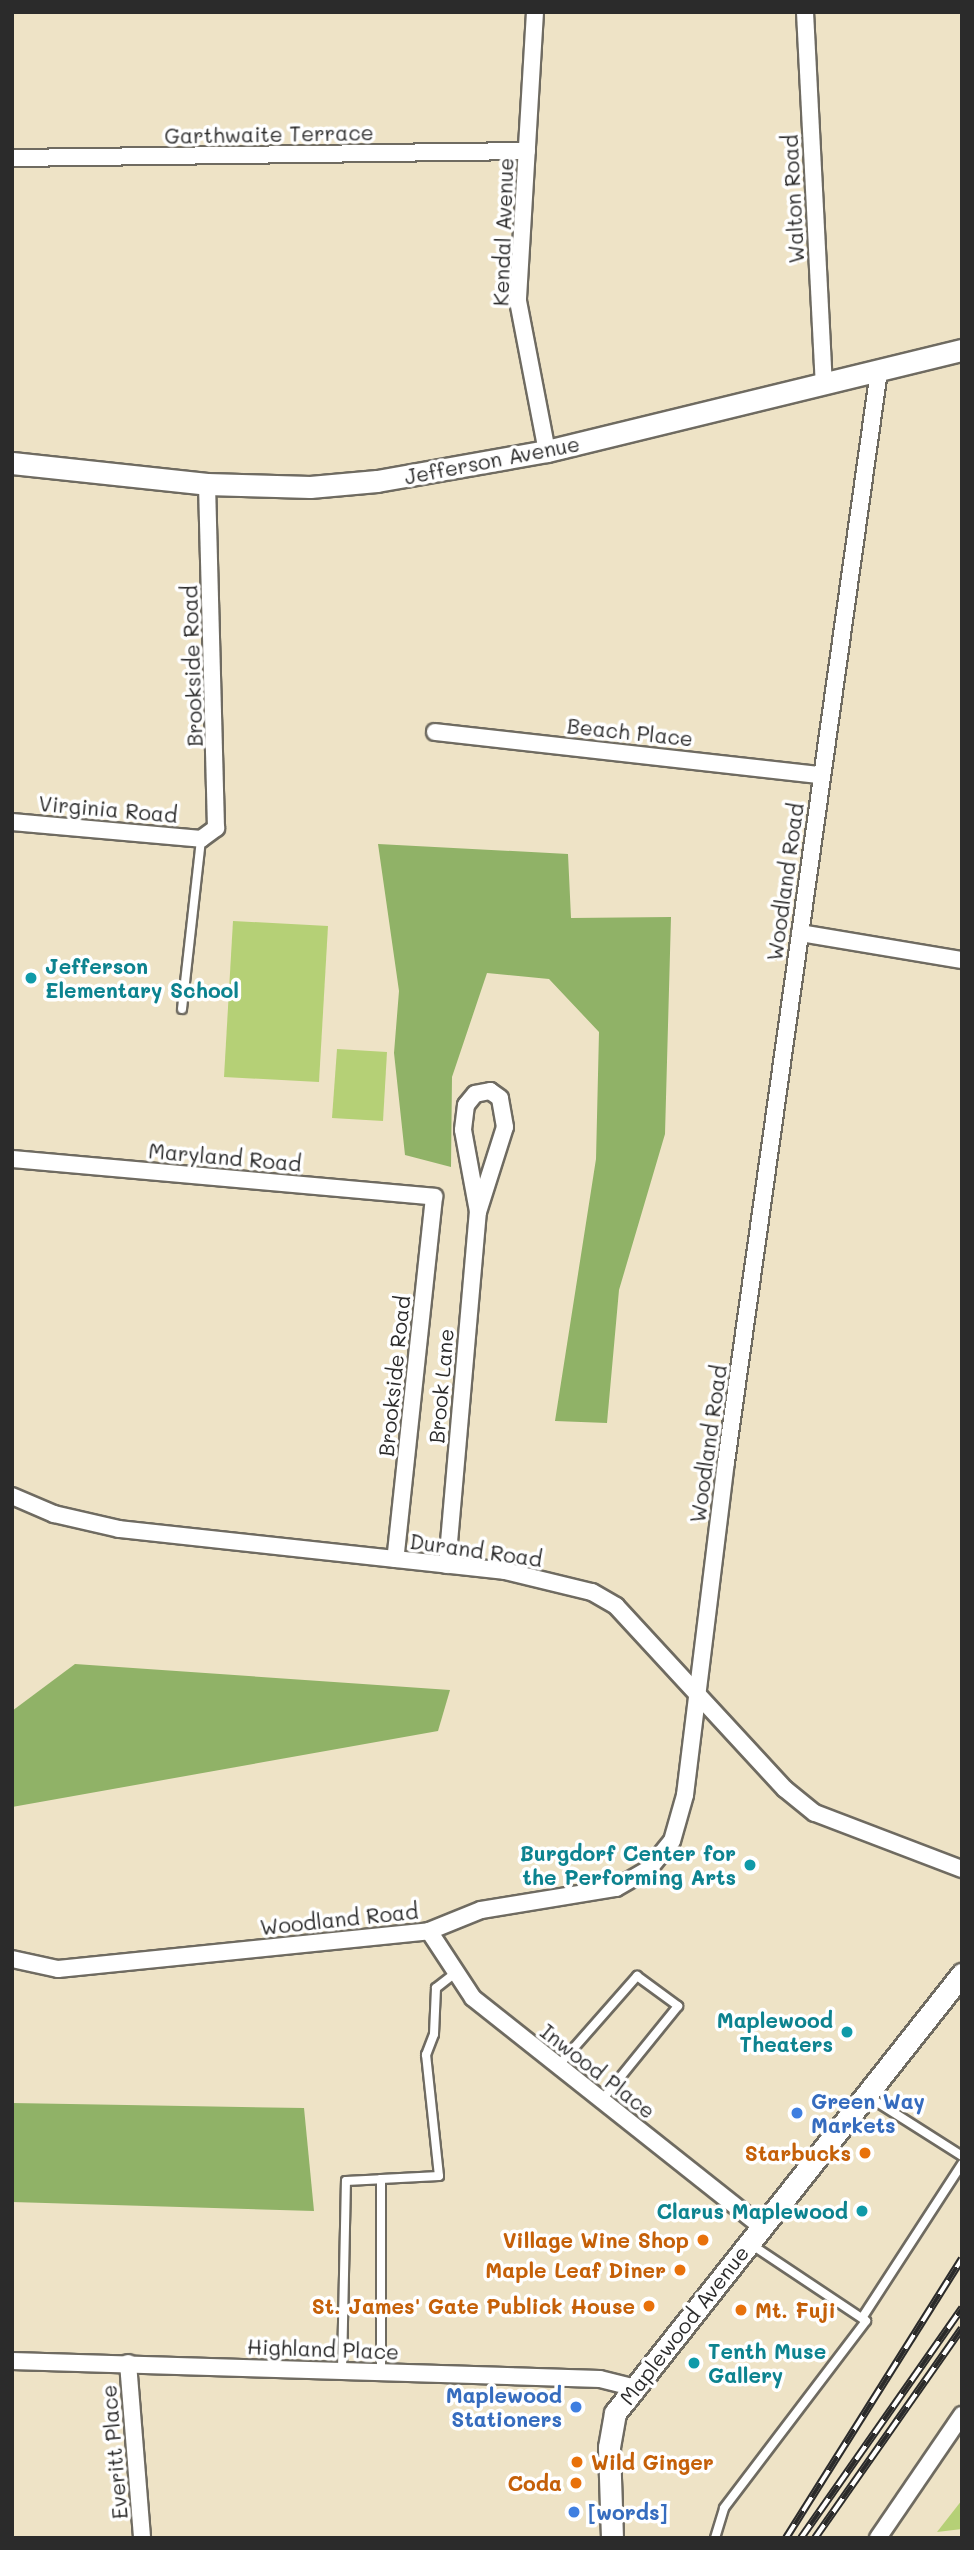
<!DOCTYPE html>
<style>
body{margin:0}
#map{position:relative;width:974px;height:2550px;overflow:hidden;background:#eee3c6;font-family:Mali,sans-serif}
div>[style]{position:absolute}
.green>*{inset:0;background:#b5d076}
.forest>*{inset:0;background:#90b267}
.roads{filter:drop-shadow(2px 0 #6f6b61) drop-shadow(-2px 0 #6f6b61) drop-shadow(0 2px #6f6b61) drop-shadow(0 -2px #6f6b61)}
.service>*{height:8px;margin:-4px;padding:0 4px;transform-origin:4px;border-radius:4px;background:#fff}
.minor>*{height:16px;margin:-8px;padding:0 8px;transform-origin:8px;border-radius:8px;background:#fff}
.tertiary>*{height:21px;margin:-10.5px;padding:0 10.5px;transform-origin:10.5px;border-radius:10.5px;background:#fff}
.rail>*{height:8px;margin-top:-4px;transform-origin:0;background:repeating-linear-gradient(90deg,#fff 0 16px,#2b2b2b 0 32px);box-sizing:border-box;border-block:2px solid #2b2b2b}
.dots>*{width:19px;height:19px;translate:-50% -50%;box-sizing:border-box;border:4px solid #fff;border-radius:50%}
span{translate:-50% -50%;white-space:nowrap;text-align:center;line-height:1.15;-webkit-text-stroke:7px #fff;paint-order:stroke}
.street-label{font-size:21px;color:#2b2b2b}
.culture-label{font-size:21px;color:#0d838f;font-weight:700}
.left{translate:0 -50%;text-align:left}
.right{translate:-100% -50%;text-align:right}
.shop-label{font-size:21px;color:#366cbe;font-weight:700}
.food-label{font-size:21px;color:#c56008;font-weight:700}
.frame{position:absolute;inset:0;border:14px solid #2b2b2b;pointer-events:none}
</style>
<div id="map">
<div class="green">
<i style="clip-path:polygon(233px 921px,328px 926px,319px 1082px,224px 1077px)"></i>
<i style="clip-path:polygon(337px 1049px,387px 1052px,383px 1121px,332px 1118px)"></i>
<i style="clip-path:polygon(962px 2500px,962px 2529px,937px 2532px)"></i>
</div>
<div class="forest">
<i style="clip-path:polygon(378px 844px,568px 854px,571px 918px,671px 917px,665px 1134px,619px 1290px,607px 1423px,555px 1421px,596px 1159px,599px 1032px,549px 979px,487px 973px,452px 1077px,451px 1167px,405px 1155px,394px 1053px,399px 991px)"></i>
<i style="clip-path:polygon(75px 1664px,450px 1690px,438px 1731px,12px 1807px,12px 1711px)"></i>
<i style="clip-path:polygon(12px 2103px,304px 2108px,314px 2211px,12px 2202px)"></i>
</div>
<div class="roads">
<div class="service">
<i style="left:182px;top:1009px;width:171px;rotate:-83.6deg"></i>
<i style="left:558px;top:2066px;width:120px;rotate:-48.7deg"></i>
<i style="left:637px;top:1976px;width:51px;rotate:36.2deg"></i>
<i style="left:678px;top:2006px;width:121px;rotate:129deg"></i>
<i style="left:866px;top:2095px;width:114px;rotate:32.4deg"></i>
<i style="left:381px;top:2179px;width:58px;rotate:-3deg"></i>
<i style="left:439px;top:2176px;width:122px;rotate:-96.1deg"></i>
<i style="left:426px;top:2055px;width:22px;rotate:-69deg"></i>
<i style="left:434px;top:2034px;width:46px;rotate:-87.5deg"></i>
<i style="left:436px;top:1988px;width:23px;rotate:-38deg"></i>
<i style="left:862px;top:2318px;width:184px;rotate:-57deg"></i>
<i style="left:342px;top:2370px;width:189px;rotate:-88.8deg"></i>
<i style="left:346px;top:2181px;width:35px;rotate:-3deg"></i>
<i style="left:381px;top:2179px;width:192px;rotate:90deg"></i>
<i style="left:715px;top:2538px;width:31px;rotate:-73deg"></i>
<i style="left:724px;top:2508px;width:235px;rotate:-52.8deg"></i>
<i style="left:866px;top:2321px;width:141px;rotate:-146.3deg"></i>
</div>
<div class="minor">
<i style="left:535px;top:12px;width:289px;rotate:93.4deg"></i>
<i style="left:518px;top:301px;width:153px;rotate:79.1deg"></i>
<i style="left:805px;top:12px;width:371px;rotate:87.1deg"></i>
<i style="left:12px;top:158px;width:515px;rotate:-0.78deg"></i>
<i style="left:435px;top:732px;width:387px;rotate:6.4deg"></i>
<i style="left:12px;top:822px;width:190px;rotate:5.1deg"></i>
<i style="left:201px;top:839px;width:19px;rotate:-36deg"></i>
<i style="left:216px;top:828px;width:344px;rotate:-91.5deg"></i>
<i style="left:800px;top:933px;width:164px;rotate:9.5deg"></i>
<i style="left:12px;top:1159px;width:424px;rotate:5.1deg"></i>
<i style="left:434px;top:1197px;width:364px;rotate:96.1deg"></i>
<i style="left:12px;top:1496px;width:46px;rotate:23.2deg"></i>
<i style="left:54px;top:1514px;width:67px;rotate:13deg"></i>
<i style="left:119px;top:1529px;width:388px;rotate:6.2deg"></i>
<i style="left:505px;top:1571px;width:89px;rotate:13.6deg"></i>
<i style="left:592px;top:1592px;width:28px;rotate:30deg"></i>
<i style="left:616px;top:1606px;width:249px;rotate:47.3deg"></i>
<i style="left:785px;top:1789px;width:38px;rotate:39deg"></i>
<i style="left:815px;top:1813px;width:157px;rotate:20.9deg"></i>
<i style="left:447px;top:1565px;width:354px;rotate:-85deg"></i>
<i style="left:478px;top:1212px;width:89px;rotate:-72.4deg"></i>
<i style="left:505px;top:1127px;width:29px;rotate:-100deg"></i>
<i style="left:500px;top:1098px;width:12px;rotate:-145deg"></i>
<i style="left:490px;top:1091px;width:15px;rotate:169deg"></i>
<i style="left:475px;top:1094px;width:14px;rotate:129deg"></i>
<i style="left:466px;top:1105px;width:25px;rotate:97deg"></i>
<i style="left:463px;top:1130px;width:83px;rotate:79.6deg"></i>
<i style="left:429px;top:1931px;width:80px;rotate:56.7deg"></i>
<i style="left:473px;top:1998px;width:367px;rotate:38.4deg"></i>
<i style="left:12px;top:1959px;width:47px;rotate:12.3deg"></i>
<i style="left:58px;top:1969px;width:373px;rotate:-5.8deg"></i>
<i style="left:429px;top:1931px;width:56px;rotate:-22deg"></i>
<i style="left:481px;top:1910px;width:137px;rotate:-9.3deg"></i>
<i style="left:616px;top:1888px;width:38px;rotate:-30deg"></i>
<i style="left:649px;top:1869px;width:36px;rotate:-51deg"></i>
<i style="left:672px;top:1841px;width:48px;rotate:-74.2deg"></i>
<i style="left:685px;top:1795px;width:336px;rotate:-83deg"></i>
<i style="left:726px;top:1462px;width:1103px;rotate:-82.02deg"></i>
<i style="left:12px;top:2361px;width:588px;rotate:1.75deg"></i>
<i style="left:600px;top:2379px;width:33px;rotate:14deg"></i>
<i style="left:128px;top:2363px;width:176px;rotate:85.4deg"></i>
<i style="left:878px;top:2538px;width:149px;rotate:-55.7deg"></i>
</div>
<div class="tertiary">
<i style="left:12px;top:463px;width:196px;rotate:6.1deg"></i>
<i style="left:207px;top:484px;width:103px;rotate:1.7deg"></i>
<i style="left:310px;top:487px;width:67px;rotate:-5.1deg"></i>
<i style="left:377px;top:481px;width:173px;rotate:-10deg"></i>
<i style="left:547px;top:451px;width:427px;rotate:-13.7deg"></i>
<i style="left:612px;top:2538px;width:91px;rotate:-91.9deg"></i>
<i style="left:609px;top:2447px;width:35px;rotate:-80deg"></i>
<i style="left:615px;top:2413px;width:560px;rotate:-51.68deg"></i>
</div>
</div>
<div class="rail">
<i style="left:786px;top:2538px;width:330px;rotate:-57.8deg"></i>
<i style="left:801px;top:2538px;width:281px;rotate:-55deg"></i>
<i style="left:815px;top:2538px;width:256px;rotate:-55deg"></i>
</div>
<div class="dots">
<i style="left:31px;top:978px;background:#0f9aa8"></i>
<i style="left:750px;top:1865px;background:#0f9aa8"></i>
<i style="left:847px;top:2032px;background:#0f9aa8"></i>
<i style="left:797px;top:2113px;background:#3f7fe0"></i>
<i style="left:865px;top:2153px;background:#e8710a"></i>
<i style="left:862px;top:2211px;background:#0f9aa8"></i>
<i style="left:703px;top:2240px;background:#e8710a"></i>
<i style="left:680px;top:2270px;background:#e8710a"></i>
<i style="left:649px;top:2306px;background:#e8710a"></i>
<i style="left:741px;top:2310px;background:#e8710a"></i>
<i style="left:694px;top:2363px;background:#0f9aa8"></i>
<i style="left:576px;top:2407px;background:#3f7fe0"></i>
<i style="left:577px;top:2462px;background:#e8710a"></i>
<i style="left:576px;top:2483px;background:#e8710a"></i>
<i style="left:574px;top:2512px;background:#3f7fe0"></i>
</div>
<div class="street-label">
<span style="left:269px;top:134px;rotate:-1deg">Garthwaite Terrace</span>
<span style="left:793px;top:199px;rotate:-93deg">Walton Road</span>
<span style="left:503px;top:232px;rotate:-88deg">Kendal Avenue</span>
<span style="left:492px;top:460px;rotate:-11deg">Jefferson Avenue</span>
<span style="left:192px;top:666px;rotate:-92deg">Brookside Road</span>
<span style="left:630px;top:732px;rotate:6deg">Beach Place</span>
<span style="left:108px;top:809px;rotate:5deg">Virginia Road</span>
<span style="left:785px;top:882px;rotate:-82deg">Woodland Road</span>
<span style="left:225px;top:1157px;rotate:5deg">Maryland Road</span>
<span style="left:394px;top:1376px;rotate:-84deg">Brookside Road</span>
<span style="left:441px;top:1386px;rotate:-85deg">Brook Lane</span>
<span style="left:708px;top:1444px;rotate:-82deg">Woodland Road</span>
<span style="left:476px;top:1550px;rotate:8deg">Durand Road</span>
<span style="left:339px;top:1919px;rotate:-6deg">Woodland Road</span>
<span style="left:598px;top:2071px;rotate:38deg">Inwood Place</span>
<span style="left:684px;top:2325px;rotate:-52deg">Maplewood Avenue</span>
<span style="left:323px;top:2349px;rotate:2deg">Highland Place</span>
<span style="left:114px;top:2452px;rotate:-95deg">Everitt Place</span>
</div>
<div class="culture-label">
<span class="left" style="left:45px;top:978px">Jefferson<br>Elementary School</span>
<span class="right" style="left:736px;top:1865px">Burgdorf Center for<br>the Performing Arts</span>
<span class="right" style="left:833px;top:2032px">Maplewood<br>Theaters</span>
<span class="right" style="left:848px;top:2211px">Clarus Maplewood</span>
<span class="left" style="left:708px;top:2363px">Tenth Muse<br>Gallery</span>
</div>
<div class="shop-label">
<span class="left" style="left:811px;top:2113px">Green Way<br>Markets</span>
<span class="right" style="left:562px;top:2407px">Maplewood<br>Stationers</span>
<span class="left" style="left:588px;top:2512px">[words]</span>
</div>
<div class="food-label">
<span class="right" style="left:851px;top:2153px">Starbucks</span>
<span class="right" style="left:689px;top:2240px">Village Wine Shop</span>
<span class="right" style="left:666px;top:2270px">Maple Leaf Diner</span>
<span class="right" style="left:635px;top:2306px">St. James' Gate Publick House</span>
<span class="left" style="left:755px;top:2310px">Mt. Fuji</span>
<span class="left" style="left:591px;top:2462px">Wild Ginger</span>
<span class="right" style="left:562px;top:2483px">Coda</span>
</div>
<div class="frame"></div>
</div>
